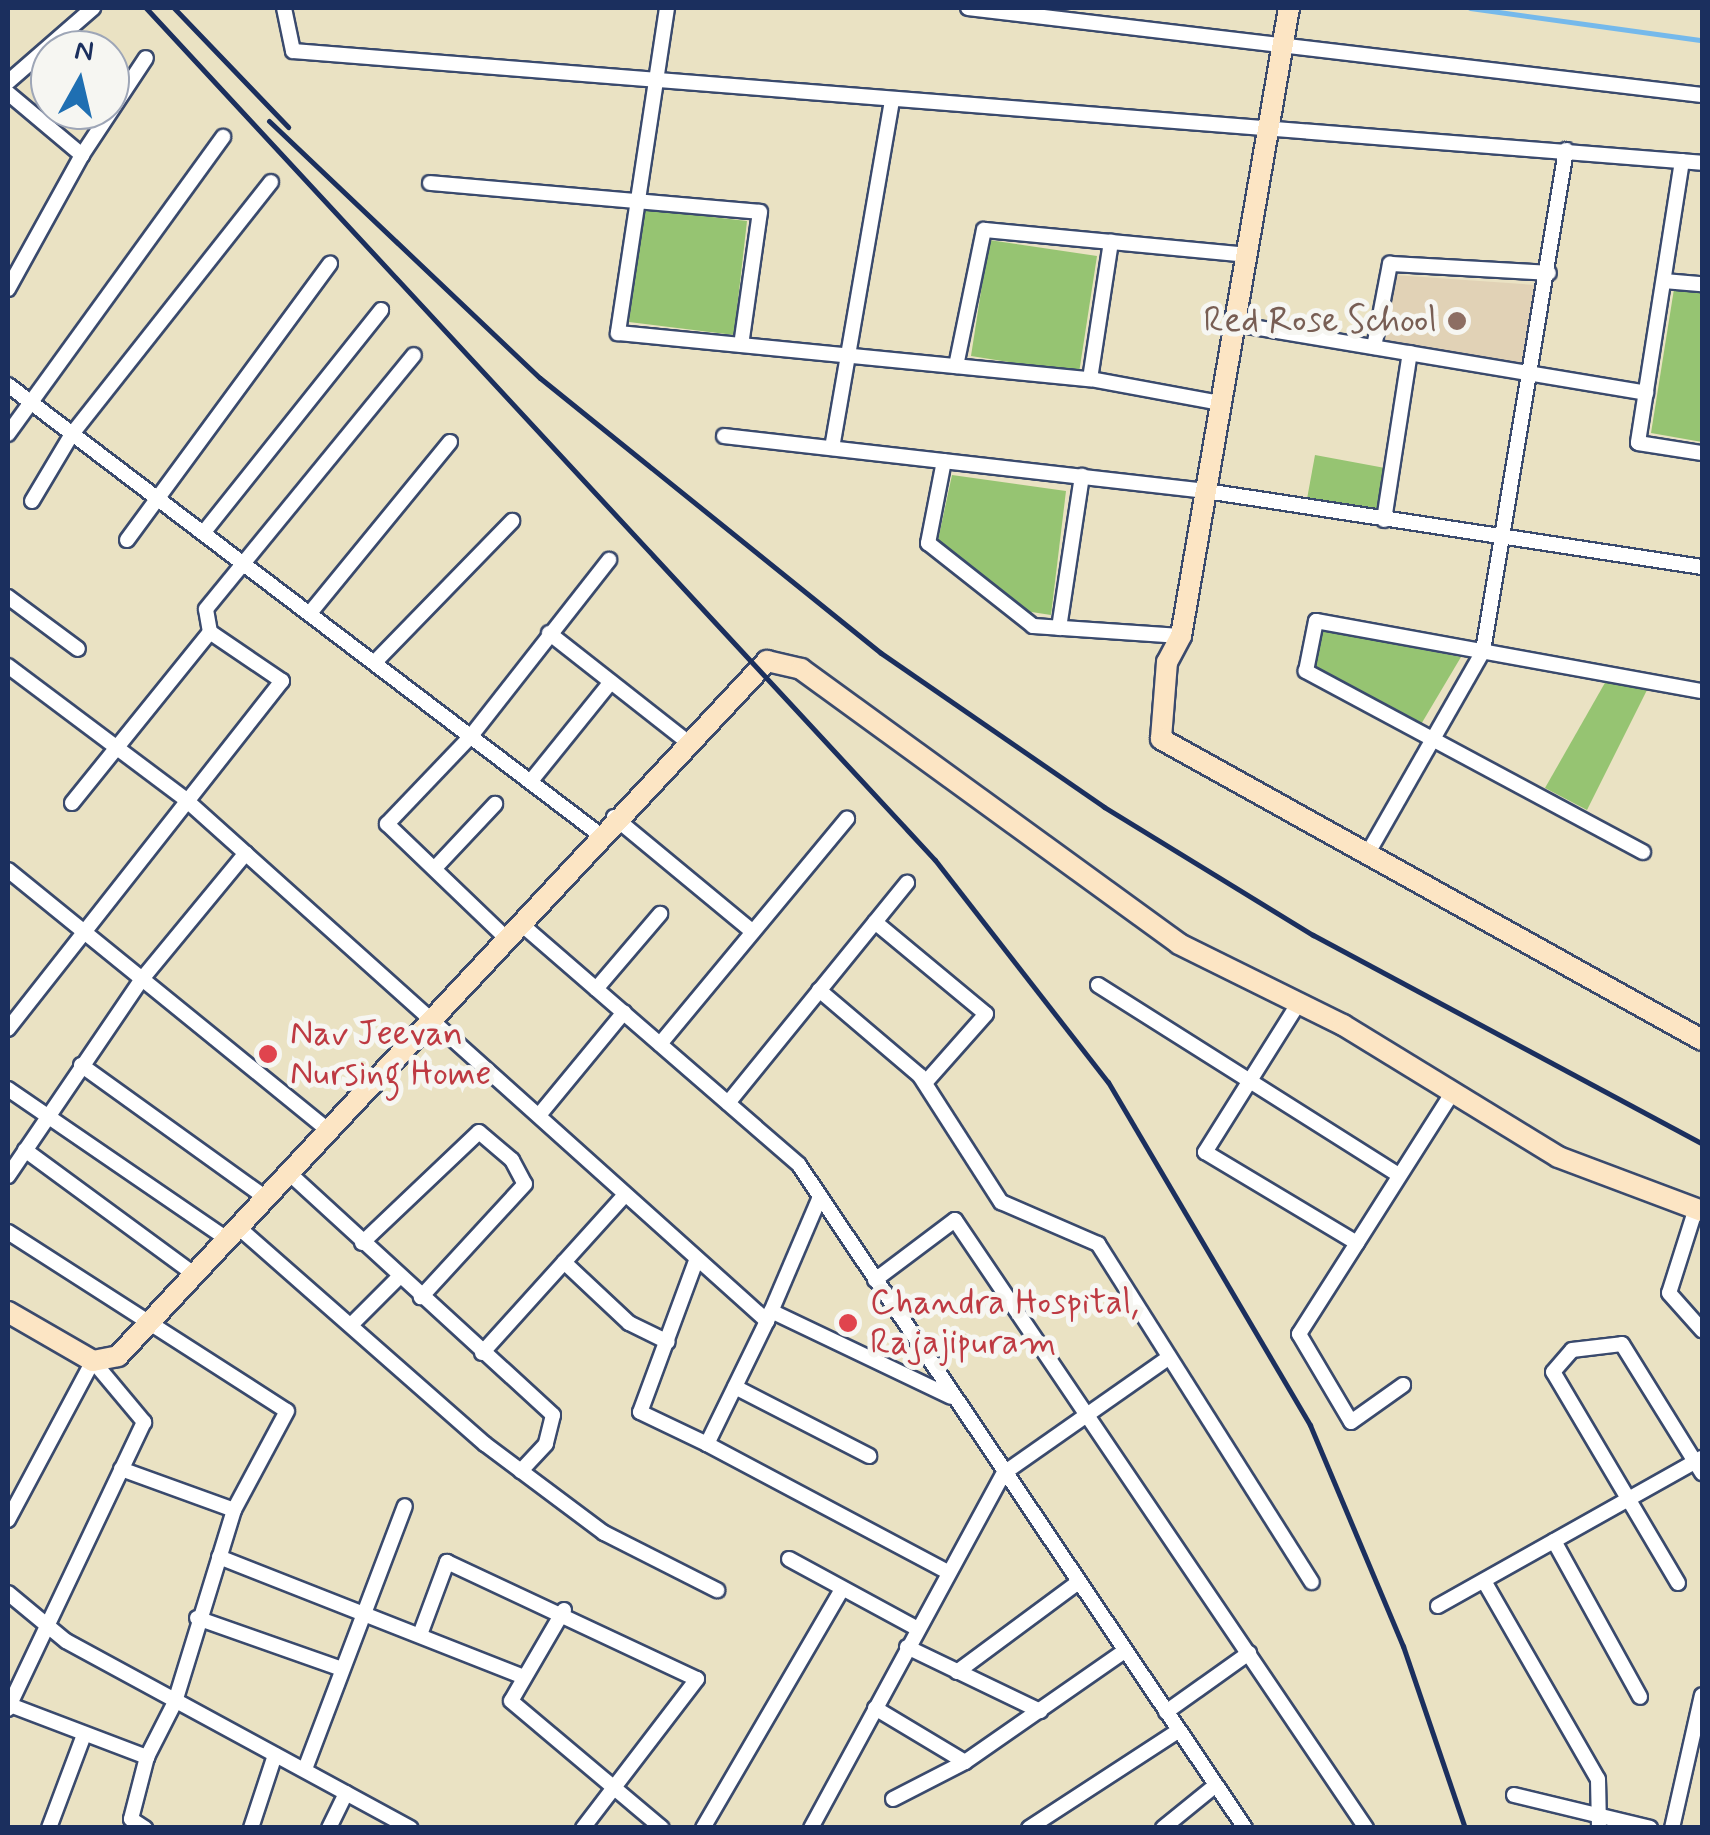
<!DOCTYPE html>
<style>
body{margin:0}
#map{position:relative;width:1710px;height:1835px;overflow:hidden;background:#eae2c3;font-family:Mynerve,sans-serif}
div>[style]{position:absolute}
.built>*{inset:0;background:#e1d2b6}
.green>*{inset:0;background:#96c472}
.stream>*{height:5px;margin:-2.5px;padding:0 2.5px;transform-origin:2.5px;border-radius:2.5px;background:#75b9eb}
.roads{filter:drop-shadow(2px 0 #3a4a6d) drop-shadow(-2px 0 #3a4a6d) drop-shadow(0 2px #3a4a6d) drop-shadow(0 -2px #3a4a6d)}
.street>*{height:14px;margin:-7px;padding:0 7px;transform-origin:7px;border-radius:7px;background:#fff}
.secondary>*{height:20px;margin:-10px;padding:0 10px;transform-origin:10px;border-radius:10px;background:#fce5c4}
.rail>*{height:5px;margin:-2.5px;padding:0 2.5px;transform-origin:2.5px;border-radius:2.5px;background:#1b2f5e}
.dots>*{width:28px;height:28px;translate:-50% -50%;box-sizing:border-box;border:5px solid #f6f6f2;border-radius:50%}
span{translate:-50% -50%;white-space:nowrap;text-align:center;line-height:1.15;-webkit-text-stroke:10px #f6f6f2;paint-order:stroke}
.education-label{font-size:35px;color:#785e54}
.right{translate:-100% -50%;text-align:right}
.health-label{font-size:35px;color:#be3a42}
.left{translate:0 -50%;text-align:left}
.frame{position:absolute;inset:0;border:10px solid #1b2f5e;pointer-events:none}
.north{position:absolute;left:30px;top:30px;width:100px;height:100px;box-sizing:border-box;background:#f6f6f2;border:2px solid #9ea6b7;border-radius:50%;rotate:8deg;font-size:28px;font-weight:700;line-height:40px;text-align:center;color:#1b2f5e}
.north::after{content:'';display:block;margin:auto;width:35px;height:45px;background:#1f6fb2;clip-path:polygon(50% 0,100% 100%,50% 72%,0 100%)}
</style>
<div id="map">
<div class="built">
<i style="clip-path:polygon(1394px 275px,1535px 285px,1523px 363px,1384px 340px)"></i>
</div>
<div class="green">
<i style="clip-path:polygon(643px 209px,747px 221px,734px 335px,629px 322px)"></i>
<i style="clip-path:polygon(989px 240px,1097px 256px,1079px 373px,971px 356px)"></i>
<i style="clip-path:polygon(1674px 289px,1702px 292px,1702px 442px,1651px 433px)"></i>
<i style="clip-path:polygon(1315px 455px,1385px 468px,1377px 511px,1307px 499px)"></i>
<i style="clip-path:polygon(952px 475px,1066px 491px,1051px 615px,1025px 611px,938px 540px)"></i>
<i style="clip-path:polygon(1321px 630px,1461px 657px,1420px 726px,1311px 668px)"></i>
<i style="clip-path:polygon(1606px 681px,1647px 690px,1587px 810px,1545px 788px)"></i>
</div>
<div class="stream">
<i style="left:1470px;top:8px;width:234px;rotate:7.9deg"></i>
</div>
<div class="roads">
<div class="street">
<i style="left:284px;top:8px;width:44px;rotate:78.2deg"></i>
<i style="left:293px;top:51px;width:1413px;rotate:4.54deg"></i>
<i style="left:667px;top:8px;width:329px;rotate:98.6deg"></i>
<i style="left:618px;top:333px;width:474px;rotate:5.6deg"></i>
<i style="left:1090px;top:379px;width:133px;rotate:10.4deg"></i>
<i style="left:968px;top:8px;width:739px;rotate:6.76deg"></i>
<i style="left:8px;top:82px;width:113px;rotate:-41deg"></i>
<i style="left:8px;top:93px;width:97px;rotate:40deg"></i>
<i style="left:82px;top:155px;width:116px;rotate:-56.6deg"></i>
<i style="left:1682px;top:161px;width:285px;rotate:98.9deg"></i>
<i style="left:1638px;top:443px;width:65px;rotate:8.9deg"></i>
<i style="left:430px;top:183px;width:331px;rotate:5deg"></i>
<i style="left:760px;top:212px;width:134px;rotate:98.1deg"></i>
<i style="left:1664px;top:281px;width:38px;rotate:5deg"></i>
<i style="left:8px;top:289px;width:153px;rotate:-61.1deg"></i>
<i style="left:1235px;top:324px;width:417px;rotate:9.5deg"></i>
<i style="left:1374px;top:347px;width:85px;rotate:-79.1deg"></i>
<i style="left:1390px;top:264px;width:159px;rotate:3.2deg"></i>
<i style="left:956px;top:366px;width:139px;rotate:-78.4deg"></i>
<i style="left:984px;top:230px;width:264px;rotate:5.4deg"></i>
<i style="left:1090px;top:379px;width:139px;rotate:-81.3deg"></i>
<i style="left:8px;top:385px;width:742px;rotate:37.23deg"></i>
<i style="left:8px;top:434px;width:367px;rotate:-54.1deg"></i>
<i style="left:724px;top:436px;width:485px;rotate:6.5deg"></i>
<i style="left:1206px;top:491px;width:502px;rotate:8.71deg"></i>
<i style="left:832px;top:448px;width:353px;rotate:-80.2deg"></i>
<i style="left:944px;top:461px;width:84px;rotate:101deg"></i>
<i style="left:928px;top:543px;width:134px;rotate:38.3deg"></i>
<i style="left:1033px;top:626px;width:148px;rotate:3.9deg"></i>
<i style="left:32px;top:501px;width:78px;rotate:-59.2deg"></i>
<i style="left:72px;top:434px;width:321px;rotate:-51.7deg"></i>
<i style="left:1384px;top:520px;width:169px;rotate:-81.2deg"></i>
<i style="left:204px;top:532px;width:284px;rotate:-51.4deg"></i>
<i style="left:127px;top:540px;width:343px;rotate:-53.7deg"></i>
<i style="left:8px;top:597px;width:87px;rotate:36.6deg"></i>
<i style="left:310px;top:613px;width:221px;rotate:-50.7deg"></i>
<i style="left:1059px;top:628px;width:154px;rotate:-81.4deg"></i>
<i style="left:549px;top:633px;width:173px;rotate:38.2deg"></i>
<i style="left:375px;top:662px;width:197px;rotate:-45.8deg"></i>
<i style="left:8px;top:666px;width:221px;rotate:36.9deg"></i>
<i style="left:185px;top:799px;width:782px;rotate:41.89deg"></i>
<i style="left:767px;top:1321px;width:135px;rotate:-66.9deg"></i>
<i style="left:531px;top:781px;width:127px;rotate:-51.1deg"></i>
<i style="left:72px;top:803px;width:220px;rotate:-51.1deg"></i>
<i style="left:614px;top:817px;width:180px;rotate:39.6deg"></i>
<i style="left:1643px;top:852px;width:383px;rotate:-151.8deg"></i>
<i style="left:1306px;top:671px;width:51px;rotate:-78.7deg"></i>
<i style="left:1316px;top:621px;width:392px;rotate:10.3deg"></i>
<i style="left:1368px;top:853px;width:232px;rotate:-60.3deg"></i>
<i style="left:1483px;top:651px;width:508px;rotate:-80.59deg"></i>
<i style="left:435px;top:868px;width:88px;rotate:-46.8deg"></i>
<i style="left:8px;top:870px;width:411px;rotate:39.1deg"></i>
<i style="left:875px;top:922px;width:144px;rotate:39.7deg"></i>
<i style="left:986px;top:1014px;width:92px;rotate:131.5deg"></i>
<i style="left:520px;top:923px;width:369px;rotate:40.9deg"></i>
<i style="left:799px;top:1165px;width:799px;rotate:56.07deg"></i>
<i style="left:506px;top:938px;width:165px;rotate:-136.2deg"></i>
<i style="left:387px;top:824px;width:122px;rotate:-46.3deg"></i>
<i style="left:471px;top:736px;width:224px;rotate:-51.9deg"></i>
<i style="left:1098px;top:985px;width:355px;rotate:32.3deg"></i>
<i style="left:596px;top:989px;width:99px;rotate:-49.5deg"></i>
<i style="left:819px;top:990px;width:133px;rotate:40.4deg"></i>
<i style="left:920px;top:1076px;width:150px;rotate:57.3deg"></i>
<i style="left:1001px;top:1202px;width:106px;rotate:23.4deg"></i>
<i style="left:1098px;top:1244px;width:400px;rotate:57.7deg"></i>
<i style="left:1298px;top:1004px;width:175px;rotate:122.1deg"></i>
<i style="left:1205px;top:1152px;width:177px;rotate:30.9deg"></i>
<i style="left:1357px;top:1243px;width:108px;rotate:122.5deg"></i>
<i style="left:1299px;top:1334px;width:102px;rotate:59.4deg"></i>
<i style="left:1351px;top:1422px;width:64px;rotate:-35.4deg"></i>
<i style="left:8px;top:1029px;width:443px;rotate:-51.8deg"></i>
<i style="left:282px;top:681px;width:87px;rotate:-145.8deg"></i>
<i style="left:210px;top:632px;width:23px;rotate:-100deg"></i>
<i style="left:206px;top:609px;width:328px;rotate:-50.7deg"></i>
<i style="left:660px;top:1044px;width:293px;rotate:-50.3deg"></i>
<i style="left:81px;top:1065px;width:228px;rotate:35.7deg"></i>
<i style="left:8px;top:1089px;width:265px;rotate:34.4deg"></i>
<i style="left:728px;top:1103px;width:284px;rotate:-50.9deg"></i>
<i style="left:540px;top:1114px;width:132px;rotate:-50.5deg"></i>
<i style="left:25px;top:1150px;width:211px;rotate:36.3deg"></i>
<i style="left:289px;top:1173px;width:358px;rotate:42.5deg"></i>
<i style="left:553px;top:1415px;width:30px;rotate:104deg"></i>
<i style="left:546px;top:1444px;width:37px;rotate:133deg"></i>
<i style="left:8px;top:1176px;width:238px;rotate:-55.8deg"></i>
<i style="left:142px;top:979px;width:163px;rotate:-50.5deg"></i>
<i style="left:1696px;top:1208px;width:89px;rotate:107.6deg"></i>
<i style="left:1669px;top:1293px;width:50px;rotate:48.3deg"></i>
<i style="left:238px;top:1227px;width:329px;rotate:41.3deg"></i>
<i style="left:485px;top:1444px;width:149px;rotate:36.8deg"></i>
<i style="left:604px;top:1533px;width:127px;rotate:26.8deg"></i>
<i style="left:8px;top:1232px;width:331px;rotate:32.7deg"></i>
<i style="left:287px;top:1411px;width:112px;rotate:118.2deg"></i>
<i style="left:234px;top:1510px;width:201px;rotate:107.1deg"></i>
<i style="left:175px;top:1702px;width:62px;rotate:117deg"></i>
<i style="left:147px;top:1757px;width:64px;rotate:104.5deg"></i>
<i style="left:131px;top:1819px;width:17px;rotate:33deg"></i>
<i style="left:362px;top:1243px;width:161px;rotate:-43.5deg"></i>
<i style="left:479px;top:1132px;width:43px;rotate:40.3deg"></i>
<i style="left:512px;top:1160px;width:27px;rotate:62deg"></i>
<i style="left:525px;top:1184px;width:154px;rotate:132.6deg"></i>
<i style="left:1357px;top:1243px;width:175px;rotate:-57.6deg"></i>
<i style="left:696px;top:1261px;width:161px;rotate:110.3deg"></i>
<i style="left:640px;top:1412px;width:74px;rotate:25.5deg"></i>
<i style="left:564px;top:1262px;width:89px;rotate:43.2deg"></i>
<i style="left:629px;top:1323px;width:43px;rotate:26deg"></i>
<i style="left:875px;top:1280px;width:100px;rotate:-36.9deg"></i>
<i style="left:955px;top:1220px;width:734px;rotate:55.94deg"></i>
<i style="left:771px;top:1311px;width:199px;rotate:25.5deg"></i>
<i style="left:767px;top:1321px;width:137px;rotate:116deg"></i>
<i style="left:707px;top:1444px;width:273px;rotate:28deg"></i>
<i style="left:351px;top:1325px;width:64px;rotate:-45deg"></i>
<i style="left:482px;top:1353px;width:213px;rotate:-47.9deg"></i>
<i style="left:735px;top:1387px;width:151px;rotate:27.2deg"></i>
<i style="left:121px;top:1469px;width:120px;rotate:19.9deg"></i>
<i style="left:8px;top:1520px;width:180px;rotate:-61.9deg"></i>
<i style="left:93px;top:1361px;width:80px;rotate:50.1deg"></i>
<i style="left:144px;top:1422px;width:318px;rotate:115.4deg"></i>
<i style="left:1554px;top:1541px;width:178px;rotate:61.1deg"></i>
<i style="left:219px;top:1557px;width:327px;rotate:21.5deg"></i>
<i style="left:789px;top:1559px;width:147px;rotate:28.5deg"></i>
<i style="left:1484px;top:1581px;width:228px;rotate:60.1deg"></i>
<i style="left:1598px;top:1779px;width:49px;rotate:88.8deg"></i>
<i style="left:1678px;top:1583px;width:245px;rotate:-120.6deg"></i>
<i style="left:1553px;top:1372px;width:29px;rotate:-49deg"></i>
<i style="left:1572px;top:1350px;width:50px;rotate:-6.8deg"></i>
<i style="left:1622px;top:1344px;width:152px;rotate:58.2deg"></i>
<i style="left:8px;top:1593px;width:75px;rotate:39.6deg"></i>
<i style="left:66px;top:1641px;width:392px;rotate:28.5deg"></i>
<i style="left:1438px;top:1606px;width:303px;rotate:-29.3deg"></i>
<i style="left:564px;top:1610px;width:105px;rotate:120.2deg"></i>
<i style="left:511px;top:1701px;width:197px;rotate:40.1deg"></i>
<i style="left:197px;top:1618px;width:151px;rotate:19.4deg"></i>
<i style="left:421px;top:1632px;width:75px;rotate:-69.6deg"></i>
<i style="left:447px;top:1562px;width:276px;rotate:25.1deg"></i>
<i style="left:697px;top:1679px;width:188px;rotate:127.4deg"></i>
<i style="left:907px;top:1647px;width:148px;rotate:25.7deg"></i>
<i style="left:957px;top:1672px;width:148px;rotate:-36.5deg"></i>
<i style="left:10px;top:1705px;width:147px;rotate:20.8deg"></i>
<i style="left:875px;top:1708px;width:105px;rotate:31deg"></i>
<i style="left:1166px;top:1712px;width:102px;rotate:-35.4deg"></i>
<i style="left:305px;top:1769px;width:281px;rotate:-69.2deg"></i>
<i style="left:1514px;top:1795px;width:140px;rotate:13.6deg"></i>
<i style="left:893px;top:1799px;width:81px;rotate:-27.2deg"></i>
<i style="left:965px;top:1762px;width:193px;rotate:-34.8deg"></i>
<i style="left:49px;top:1828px;width:99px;rotate:-69.4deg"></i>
<i style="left:251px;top:1828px;width:77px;rotate:-71.8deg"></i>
<i style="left:329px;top:1828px;width:39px;rotate:-64deg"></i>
<i style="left:703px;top:1828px;width:276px;rotate:-59.8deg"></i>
<i style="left:811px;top:1828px;width:404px;rotate:-61.5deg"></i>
<i style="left:1004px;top:1473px;width:199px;rotate:-35deg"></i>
<i style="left:1029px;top:1828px;width:178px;rotate:-33.1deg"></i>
<i style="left:1163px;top:1828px;width:68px;rotate:-39.1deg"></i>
<i style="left:1672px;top:1828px;width:136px;rotate:-77.3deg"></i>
</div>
<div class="secondary">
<i style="left:1289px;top:8px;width:637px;rotate:99.76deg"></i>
<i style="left:1181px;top:636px;width:30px;rotate:118deg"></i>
<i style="left:1167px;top:662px;width:77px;rotate:94.5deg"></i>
<i style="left:1161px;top:739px;width:619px;rotate:29.09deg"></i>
<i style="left:8px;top:1312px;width:98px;rotate:30deg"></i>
<i style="left:93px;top:1361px;width:25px;rotate:-11deg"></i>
<i style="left:118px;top:1356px;width:951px;rotate:-46.96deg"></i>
<i style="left:767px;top:661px;width:35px;rotate:13deg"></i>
<i style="left:801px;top:669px;width:467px;rotate:36deg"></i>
<i style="left:1179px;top:944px;width:183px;rotate:26.3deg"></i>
<i style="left:1343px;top:1025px;width:252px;rotate:31.5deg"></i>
<i style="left:1558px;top:1157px;width:154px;rotate:20.6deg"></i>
</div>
</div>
<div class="rail">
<i style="left:146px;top:8px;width:1161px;rotate:47.2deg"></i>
<i style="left:935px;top:860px;width:281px;rotate:52.1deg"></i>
<i style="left:1108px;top:1082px;width:398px;rotate:59.5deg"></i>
<i style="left:1310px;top:1425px;width:240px;rotate:67.2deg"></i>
<i style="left:1403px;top:1646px;width:192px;rotate:71.2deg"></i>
<i style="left:174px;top:8px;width:165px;rotate:46.2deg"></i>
<i style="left:269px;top:121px;width:373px;rotate:43.5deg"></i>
<i style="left:540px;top:378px;width:438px;rotate:38.9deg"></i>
<i style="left:881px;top:653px;width:271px;rotate:34.6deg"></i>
<i style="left:1104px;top:807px;width:245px;rotate:31.5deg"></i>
<i style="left:1313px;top:935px;width:442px;rotate:28.2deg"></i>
</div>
<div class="dots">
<i style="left:1457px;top:321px;background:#8d6e63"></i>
<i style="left:268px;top:1054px;background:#e0444e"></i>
<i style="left:848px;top:1323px;background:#e0444e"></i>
</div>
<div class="education-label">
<span class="right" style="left:1437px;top:321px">Red Rose School</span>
</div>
<div class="health-label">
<span class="left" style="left:290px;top:1054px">Nav Jeevan<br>Nursing Home</span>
<span class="left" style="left:870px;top:1323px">Chandra Hospital,<br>Rajajipuram</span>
</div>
<div class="frame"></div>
<div class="north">N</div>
</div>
